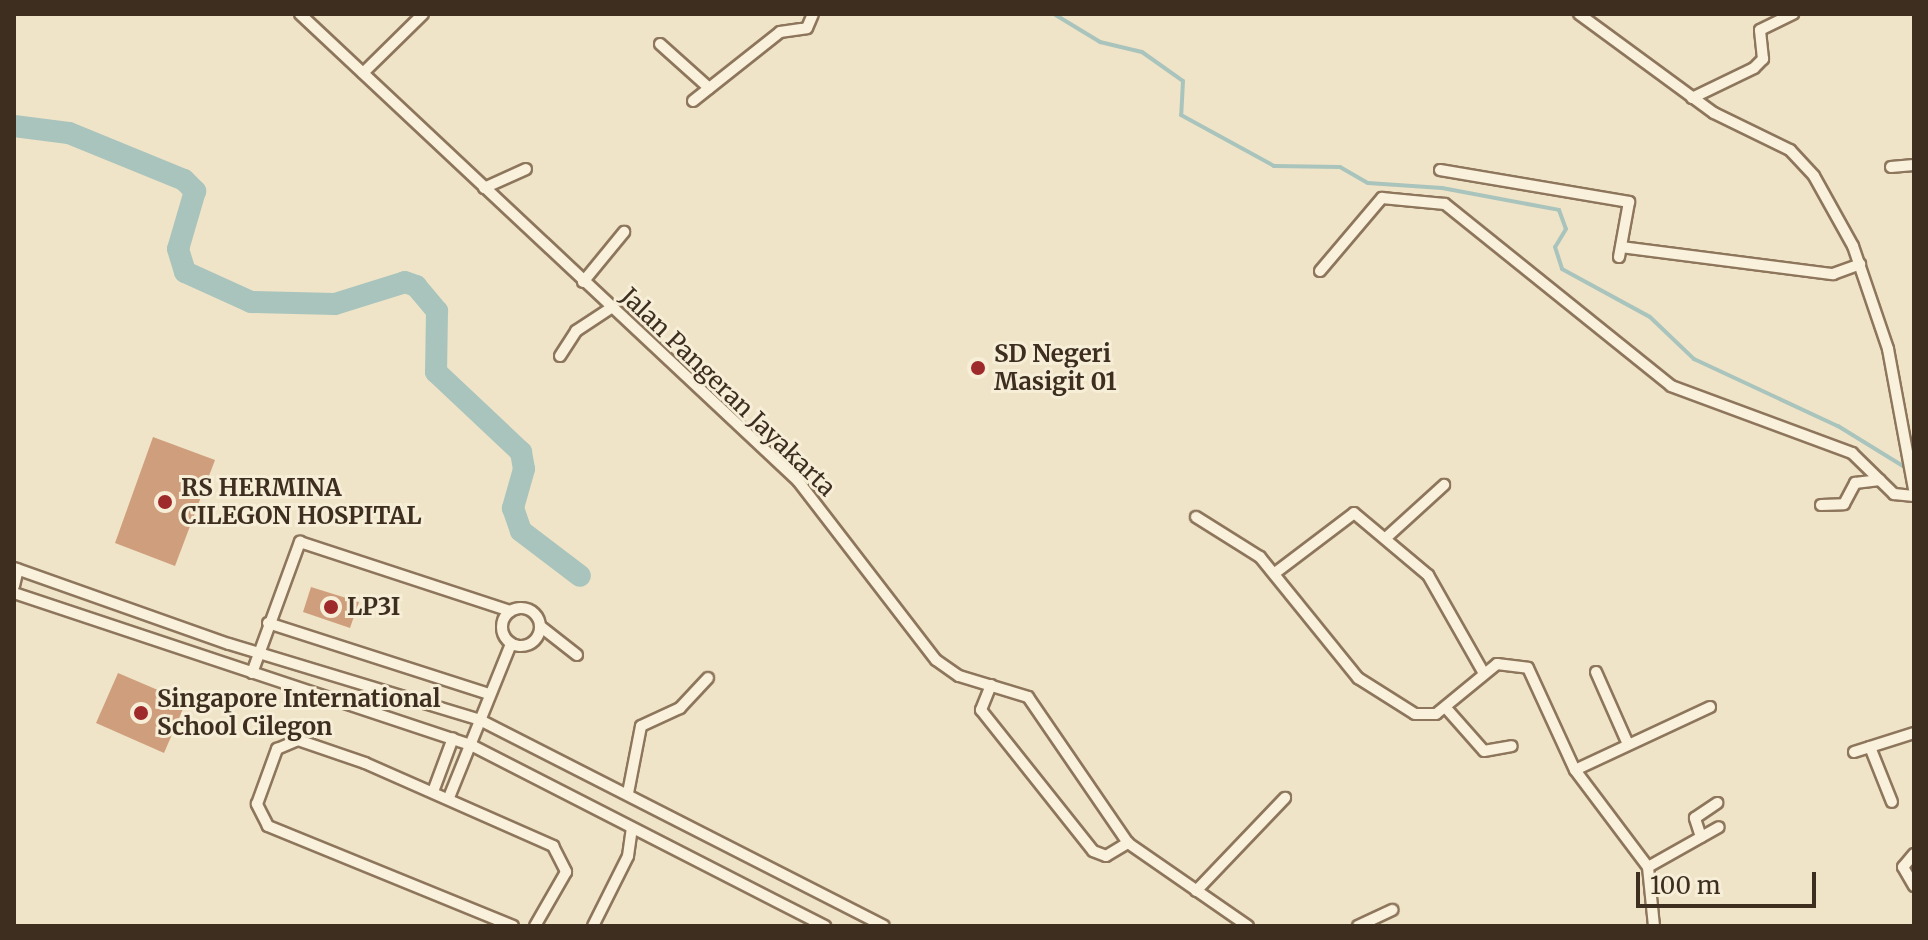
<!DOCTYPE html>
<style>
body{margin:0}
#map{position:relative;width:1928px;height:940px;overflow:hidden;background:#f0e4c8;font-family:Merriweather,serif}
div>[style]{position:absolute}
.stream>*{height:4px;margin:-2px;padding:0 2px;transform-origin:2px;border-radius:2px;background:#a9c4bc}
.river>*{height:22px;margin:-11px;padding:0 11px;transform-origin:11px;border-radius:11px;background:#a9c4bc}
.building>*{inset:0;background:#cf9f7d}
.roads{filter:drop-shadow(2px 0 #8d765c) drop-shadow(-2px 0 #8d765c) drop-shadow(0 2px #8d765c) drop-shadow(0 -2px #8d765c)}
.street>*{height:10px;margin:-5px;padding:0 5px;transform-origin:5px;border-radius:5px;background:#faf1dc}
.street>.ring{margin:-5px;padding:0;box-sizing:content-box;background:none;border:10px solid #faf1dc;border-radius:50%}
.dots>*{width:22px;height:22px;translate:-50% -50%;box-sizing:border-box;border:4px solid #f7eed8;border-radius:50%}
span{translate:-50% -50%;white-space:nowrap;text-align:center;line-height:1.15;-webkit-text-stroke:6px #f7eed8;paint-order:stroke}
.poi-label{font-size:24px;color:#3d2e20;font-weight:700}
.left{translate:0 -50%;text-align:left}
.street-label{font-size:24px;color:#3d2e20}
.frame{position:absolute;inset:0;border:16px solid #3d2e20;pointer-events:none}
.scale{position:absolute;left:1636px;top:872px;width:180px;height:36px;box-sizing:border-box;border:4px solid #3d2e20;border-top:0;padding-left:10px;font-size:24px;line-height:28px;white-space:nowrap;color:#3d2e20;-webkit-text-stroke:6px #f7eed8;paint-order:stroke}
</style>
<div id="map">
<div class="stream">
<i style="left:1054px;top:14px;width:54px;rotate:31.3deg"></i>
<i style="left:1100px;top:42px;width:43px;rotate:13.4deg"></i>
<i style="left:1142px;top:52px;width:50px;rotate:35.3deg"></i>
<i style="left:1183px;top:81px;width:34px;rotate:93deg"></i>
<i style="left:1181px;top:115px;width:106px;rotate:28.7deg"></i>
<i style="left:1274px;top:166px;width:66px;rotate:0.9deg"></i>
<i style="left:1340px;top:167px;width:32px;rotate:30deg"></i>
<i style="left:1368px;top:183px;width:74px;rotate:3.9deg"></i>
<i style="left:1442px;top:188px;width:119px;rotate:10.6deg"></i>
<i style="left:1559px;top:210px;width:20px;rotate:70deg"></i>
<i style="left:1566px;top:229px;width:21px;rotate:121deg"></i>
<i style="left:1555px;top:247px;width:23px;rotate:72deg"></i>
<i style="left:1562px;top:269px;width:100px;rotate:28.6deg"></i>
<i style="left:1650px;top:317px;width:61px;rotate:43.7deg"></i>
<i style="left:1694px;top:359px;width:159px;rotate:25deg"></i>
<i style="left:1838px;top:426px;width:82px;rotate:31.6deg"></i>
</div>
<div class="river">
<i style="left:14px;top:126px;width:55px;rotate:7.3deg"></i>
<i style="left:69px;top:133px;width:124px;rotate:22.2deg"></i>
<i style="left:184px;top:180px;width:16px;rotate:45deg"></i>
<i style="left:195px;top:191px;width:60px;rotate:106.3deg"></i>
<i style="left:178px;top:249px;width:24px;rotate:73deg"></i>
<i style="left:185px;top:272px;width:72px;rotate:24.4deg"></i>
<i style="left:251px;top:302px;width:84px;rotate:1.4deg"></i>
<i style="left:335px;top:304px;width:73px;rotate:-17.4deg"></i>
<i style="left:405px;top:282px;width:12px;rotate:20deg"></i>
<i style="left:416px;top:286px;width:33px;rotate:50deg"></i>
<i style="left:437px;top:311px;width:61px;rotate:90.9deg"></i>
<i style="left:436px;top:372px;width:117px;rotate:43.3deg"></i>
<i style="left:521px;top:452px;width:17px;rotate:80deg"></i>
<i style="left:524px;top:469px;width:41px;rotate:105.8deg"></i>
<i style="left:513px;top:508px;width:24px;rotate:71deg"></i>
<i style="left:521px;top:531px;width:74px;rotate:37.3deg"></i>
</div>
<div class="building">
<i style="clip-path:polygon(153px 437px,215px 460px,175px 566px,115px 543px)"></i>
<i style="clip-path:polygon(311px 587px,359px 602px,350px 628px,303px 612px)"></i>
<i style="clip-path:polygon(118px 673px,186px 702px,164px 753px,96px 723px)"></i>
</div>
<div class="roads">
<div class="street">
<i style="left:300px;top:14px;width:683px;rotate:43.16deg"></i>
<i style="left:798px;top:481px;width:226px;rotate:52.4deg"></i>
<i style="left:936px;top:660px;width:28px;rotate:35deg"></i>
<i style="left:959px;top:676px;width:72px;rotate:16.9deg"></i>
<i style="left:1028px;top:697px;width:177px;rotate:55.6deg"></i>
<i style="left:1128px;top:843px;width:146px;rotate:34.7deg"></i>
<i style="left:1579px;top:14px;width:167px;rotate:36.3deg"></i>
<i style="left:1714px;top:113px;width:85px;rotate:26deg"></i>
<i style="left:1790px;top:150px;width:35px;rotate:47deg"></i>
<i style="left:1814px;top:176px;width:80px;rotate:60.9deg"></i>
<i style="left:1853px;top:246px;width:109px;rotate:71.2deg"></i>
<i style="left:1888px;top:349px;width:142px;rotate:79.5deg"></i>
<i style="left:660px;top:44px;width:66px;rotate:41.9deg"></i>
<i style="left:363px;top:73px;width:84px;rotate:-44.5deg"></i>
<i style="left:1692px;top:98px;width:69px;rotate:-25.8deg"></i>
<i style="left:1754px;top:68px;width:13px;rotate:-45deg"></i>
<i style="left:1763px;top:59px;width:29px;rotate:-96deg"></i>
<i style="left:1760px;top:30px;width:37px;rotate:-26deg"></i>
<i style="left:693px;top:101px;width:111px;rotate:-38.4deg"></i>
<i style="left:780px;top:32px;width:27px;rotate:-8deg"></i>
<i style="left:807px;top:28px;width:15px;rotate:-67deg"></i>
<i style="left:1891px;top:167px;width:23px;rotate:-5deg"></i>
<i style="left:1440px;top:170px;width:192px;rotate:9.6deg"></i>
<i style="left:1629px;top:202px;width:56px;rotate:100.3deg"></i>
<i style="left:484px;top:188px;width:46px;rotate:-24.3deg"></i>
<i style="left:1621px;top:247px;width:214px;rotate:7.3deg"></i>
<i style="left:1833px;top:274px;width:29px;rotate:-20deg"></i>
<i style="left:1320px;top:271px;width:96px;rotate:-49.7deg"></i>
<i style="left:1382px;top:198px;width:63px;rotate:5.4deg"></i>
<i style="left:1445px;top:204px;width:290px;rotate:38.8deg"></i>
<i style="left:1671px;top:386px;width:193px;rotate:20.3deg"></i>
<i style="left:1852px;top:453px;width:59px;rotate:44.3deg"></i>
<i style="left:1894px;top:494px;width:20px;rotate:6deg"></i>
<i style="left:583px;top:282px;width:65px;rotate:-50.6deg"></i>
<i style="left:560px;top:356px;width:30px;rotate:-57deg"></i>
<i style="left:576px;top:331px;width:42px;rotate:-33.3deg"></i>
<i style="left:1821px;top:505px;width:23px;rotate:-2deg"></i>
<i style="left:1844px;top:504px;width:24px;rotate:-62deg"></i>
<i style="left:1855px;top:483px;width:25px;rotate:-7deg"></i>
<i style="left:1196px;top:517px;width:75px;rotate:32deg"></i>
<i style="left:1260px;top:557px;width:156px;rotate:51deg"></i>
<i style="left:1358px;top:678px;width:67px;rotate:32.3deg"></i>
<i style="left:1415px;top:714px;width:21px"></i>
<i style="left:1436px;top:714px;width:79px;rotate:-39.3deg"></i>
<i style="left:1497px;top:664px;width:31px;rotate:7deg"></i>
<i style="left:1528px;top:668px;width:112px;rotate:65.3deg"></i>
<i style="left:1575px;top:770px;width:121px;rotate:53deg"></i>
<i style="left:1648px;top:867px;width:59px;rotate:84.2deg"></i>
<i style="left:1388px;top:536px;width:76px;rotate:-42.3deg"></i>
<i style="left:14px;top:568px;width:228px;rotate:19.5deg"></i>
<i style="left:229px;top:644px;width:262px;rotate:16.8deg"></i>
<i style="left:480px;top:720px;width:453px;rotate:27deg"></i>
<i style="left:1275px;top:573px;width:99px;rotate:-37.2deg"></i>
<i style="left:1354px;top:513px;width:97px;rotate:40deg"></i>
<i style="left:1428px;top:575px;width:112px;rotate:60.4deg"></i>
<i style="left:14px;top:586px;width:17px;rotate:-77deg"></i>
<i style="left:14px;top:593px;width:482px;rotate:18.4deg"></i>
<i style="left:471px;top:745px;width:398px;rotate:27.1deg"></i>
<i class="ring" style="left:502px;top:608px;width:28px;height:28px"></i>
<i style="left:268px;top:623px;width:232px;rotate:17.8deg"></i>
<i style="left:540px;top:626px;width:47px;rotate:38.1deg"></i>
<i style="left:1596px;top:672px;width:77px;rotate:66.1deg"></i>
<i style="left:252px;top:673px;width:140px;rotate:-69.9deg"></i>
<i style="left:300px;top:542px;width:221px;rotate:18.2deg"></i>
<i style="left:991px;top:685px;width:27px;rotate:112deg"></i>
<i style="left:981px;top:710px;width:180px;rotate:51.5deg"></i>
<i style="left:1093px;top:851px;width:14px;rotate:21deg"></i>
<i style="left:1106px;top:856px;width:26px;rotate:-31deg"></i>
<i style="left:1446px;top:708px;width:57px;rotate:48.5deg"></i>
<i style="left:1484px;top:751px;width:28px;rotate:-10deg"></i>
<i style="left:1870px;top:747px;width:59px;rotate:68.2deg"></i>
<i style="left:1854px;top:752px;width:63px;rotate:-17.6deg"></i>
<i style="left:1575px;top:770px;width:149px;rotate:-25deg"></i>
<i style="left:434px;top:789px;width:54px;rotate:-69.6deg"></i>
<i style="left:628px;top:793px;width:68px;rotate:-79deg"></i>
<i style="left:641px;top:726px;width:43px;rotate:-24.8deg"></i>
<i style="left:680px;top:708px;width:41px;rotate:-47deg"></i>
<i style="left:450px;top:795px;width:163px;rotate:-68deg"></i>
<i style="left:1701px;top:837px;width:20px;rotate:-108deg"></i>
<i style="left:1695px;top:818px;width:27px;rotate:-34deg"></i>
<i style="left:1914px;top:854px;width:17px;rotate:130deg"></i>
<i style="left:1903px;top:867px;width:22px;rotate:60deg"></i>
<i style="left:1648px;top:867px;width:81px;rotate:-29.4deg"></i>
<i style="left:1196px;top:891px;width:129px;rotate:-46.3deg"></i>
<i style="left:513px;top:926px;width:265px;rotate:-157.8deg"></i>
<i style="left:268px;top:826px;width:25px;rotate:-117deg"></i>
<i style="left:257px;top:804px;width:59px;rotate:-70deg"></i>
<i style="left:277px;top:749px;width:23px;rotate:-23deg"></i>
<i style="left:298px;top:740px;width:71px;rotate:18.9deg"></i>
<i style="left:365px;top:763px;width:206px;rotate:23.8deg"></i>
<i style="left:553px;top:846px;width:29px;rotate:63deg"></i>
<i style="left:566px;top:872px;width:62px;rotate:119.9deg"></i>
<i style="left:593px;top:926px;width:78px;rotate:-63.4deg"></i>
<i style="left:628px;top:856px;width:27px;rotate:-82deg"></i>
<i style="left:1358px;top:926px;width:38px;rotate:-25deg"></i>
</div>
</div>
<div class="dots">
<i style="left:978px;top:368px;background:#9e2a2b"></i>
<i style="left:165px;top:502px;background:#9e2a2b"></i>
<i style="left:331px;top:607px;background:#9e2a2b"></i>
<i style="left:141px;top:713px;background:#9e2a2b"></i>
</div>
<div class="poi-label">
<span class="left" style="left:994px;top:368px">SD Negeri<br>Masigit 01</span>
<span class="left" style="left:181px;top:502px">RS HERMINA<br>CILEGON HOSPITAL</span>
<span class="left" style="left:347px;top:607px">LP3I</span>
<span class="left" style="left:157px;top:713px">Singapore International<br>School Cilegon</span>
</div>
<div class="street-label">
<span style="left:728px;top:392px;rotate:44deg">Jalan Pangeran Jayakarta</span>
</div>
<div class="frame"></div>
<div class="scale">100 m</div>
</div>
